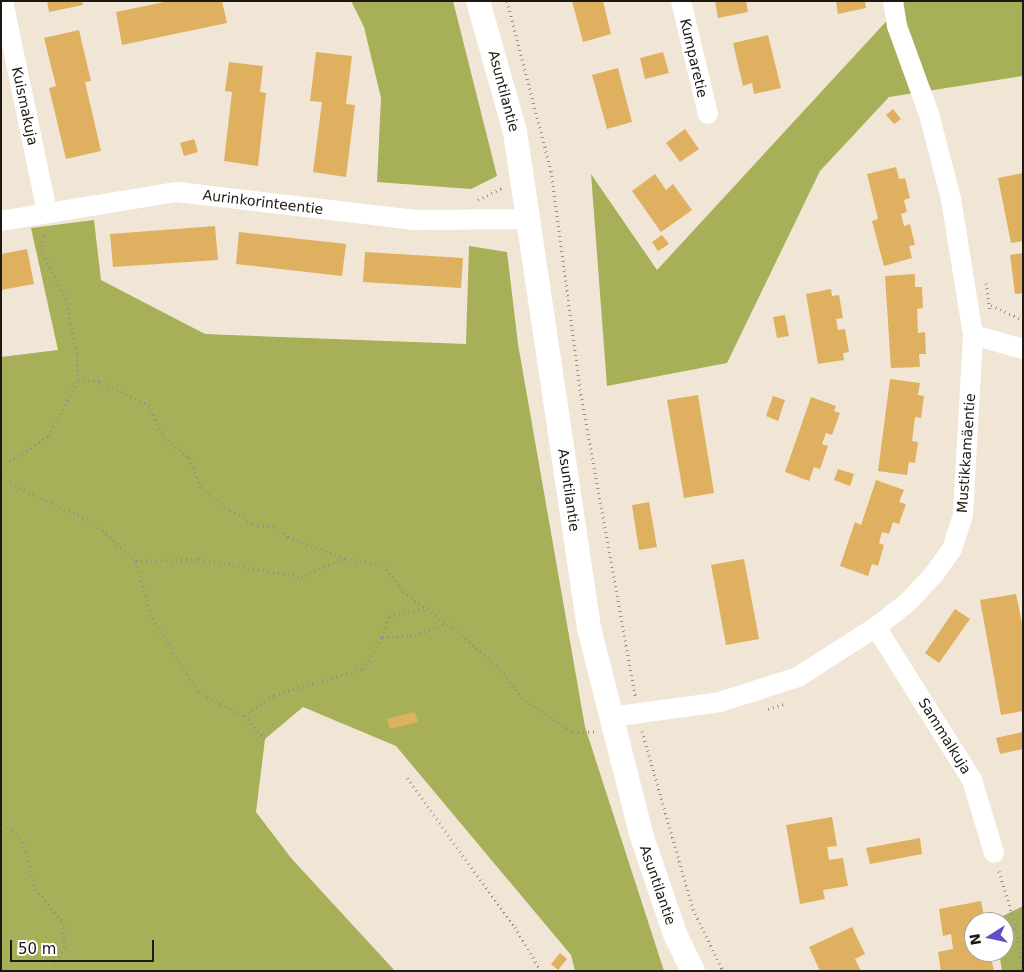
<!DOCTYPE html>
<meta charset="utf-8">
<style>
body{margin:0}
#map{position:relative;width:1024px;height:972px;overflow:hidden;background:#f1e6d5;font-family:"DejaVu Sans",sans-serif}
div>[style]{position:absolute}
.forest>*{inset:0;background:#a7af58}
.building>*{inset:0;background:#e0b061}
.path>*{height:3px;margin-top:-1.5px;transform-origin:0;background:repeating-linear-gradient(90deg,#978f83 0 1px,transparent 0 5px)}
.minor>*{height:20px;margin:-10px;padding:0 10px;transform-origin:10px;border-radius:10px;background:#fff}
.tertiary>*{height:24px;margin:-12px;padding:0 12px;transform-origin:12px;border-radius:12px;background:#fff}
span{translate:-50% -50%;white-space:nowrap;text-align:center;line-height:1.15;-webkit-text-stroke:4.5px #fff;paint-order:stroke}
.street-label{font-size:14px;color:#1c1812}
.frame{position:absolute;inset:0;border:2px solid #1c1812;pointer-events:none}
.north{position:absolute;left:964px;top:912px;width:50px;height:50px;box-sizing:border-box;background:#fff;border:1px solid #a4a3a0;border-radius:50%;rotate:260deg;font-size:14px;font-weight:700;line-height:20px;text-align:center;color:#1c1812}
.north::after{content:'';display:block;margin:auto;width:18px;height:22px;background:#624fc8;clip-path:polygon(50% 0,100% 100%,50% 72%,0 100%)}
.scale{position:absolute;left:10px;top:940px;width:144px;height:22px;box-sizing:border-box;border:2px solid #1c1812;border-top:0;padding-left:6px;font-size:15px;line-height:18px;white-space:nowrap;color:#1c1812;-webkit-text-stroke:4px #fff;paint-order:stroke}
</style>
<div id="map">
<div class="forest">
<i style="clip-path:polygon(351px 1px,453px 1px,497px 176px,471px 189px,377px 182px,381px 98px,364px 27px)"></i>
<i style="clip-path:polygon(905px 1px,1023px 1px,1023px 76px,889px 97px,820px 171px,727px 363px,607px 386px,591px 174px,657px 270px)"></i>
<i style="clip-path:polygon(94px 220px,101px 280px,205px 334px,466px 344px,469px 246px,507px 252px,518px 344px,585px 727px,664px 971px,575px 971px,571px 955px,396px 746px,303px 707px,265px 739px,256px 812px,291px 858px,395px 971px,1px 971px,1px 357px,58px 350px,31px 228px)"></i>
<i style="clip-path:polygon(1023px 906px,1023px 971px,1002px 971px,999px 952px,1004px 952px,1004px 922px,995px 920px)"></i>
</div>
<div class="building">
<i style="clip-path:polygon(47px 1px,82px 1px,83px 5px,49px 12px)"></i>
<i style="clip-path:polygon(169px 1px,222px 1px,227px 23px,122px 45px,116px 12px)"></i>
<i style="clip-path:polygon(572px 1px,603px 1px,611px 34px,583px 42px)"></i>
<i style="clip-path:polygon(715px 1px,746px 1px,748px 12px,718px 18px)"></i>
<i style="clip-path:polygon(836px 1px,865px 1px,866px 8px,838px 14px)"></i>
<i style="clip-path:polygon(79px 30px,91px 81px,85px 82px,101px 151px,66px 159px,49px 88px,56px 86px,44px 38px)"></i>
<i style="clip-path:polygon(768px 35px,781px 88px,754px 94px,752px 83px,743px 86px,733px 43px)"></i>
<i style="clip-path:polygon(316px 52px,352px 56px,346px 104px,355px 105px,346px 177px,313px 172px,322px 102px,310px 101px)"></i>
<i style="clip-path:polygon(663px 52px,669px 73px,645px 79px,640px 58px)"></i>
<i style="clip-path:polygon(229px 62px,263px 66px,260px 92px,266px 93px,258px 166px,224px 161px,232px 92px,225px 91px)"></i>
<i style="clip-path:polygon(618px 68px,632px 122px,607px 129px,592px 75px)"></i>
<i style="clip-path:polygon(893px 109px,901px 119px,894px 124px,886px 115px)"></i>
<i style="clip-path:polygon(685px 129px,699px 149px,680px 162px,666px 143px)"></i>
<i style="clip-path:polygon(194px 139px,198px 152px,184px 156px,180px 143px)"></i>
<i style="clip-path:polygon(896px 167px,899px 179px,905px 178px,910px 198px,904px 200px,907px 212px,901px 214px,904px 226px,910px 224px,915px 245px,909px 246px,912px 258px,884px 266px,872px 221px,878px 219px,867px 174px)"></i>
<i style="clip-path:polygon(1023px 173px,1023px 241px,1011px 243px,998px 178px)"></i>
<i style="clip-path:polygon(655px 174px,666px 190px,673px 184px,692px 210px,661px 232px,632px 191px)"></i>
<i style="clip-path:polygon(215px 226px,218px 260px,113px 267px,110px 234px)"></i>
<i style="clip-path:polygon(239px 232px,346px 244px,342px 276px,236px 264px)"></i>
<i style="clip-path:polygon(662px 235px,669px 244px,658px 251px,652px 242px)"></i>
<i style="clip-path:polygon(27px 249px,34px 284px,1px 290px,1px 254px)"></i>
<i style="clip-path:polygon(365px 252px,463px 258px,461px 288px,363px 282px)"></i>
<i style="clip-path:polygon(1023px 253px,1023px 293px,1015px 294px,1010px 255px)"></i>
<i style="clip-path:polygon(915px 274px,915px 287px,922px 287px,923px 308px,917px 309px,918px 333px,925px 332px,926px 354px,919px 354px,920px 367px,891px 368px,885px 276px)"></i>
<i style="clip-path:polygon(831px 289px,832px 296px,839px 295px,843px 318px,836px 319px,838px 330px,845px 329px,849px 352px,843px 353px,844px 360px,818px 364px,806px 294px)"></i>
<i style="clip-path:polygon(785px 315px,789px 336px,777px 338px,773px 317px)"></i>
<i style="clip-path:polygon(890px 379px,920px 383px,918px 395px,924px 396px,921px 418px,915px 417px,912px 441px,918px 442px,915px 463px,909px 462px,907px 475px,878px 471px)"></i>
<i style="clip-path:polygon(698px 395px,714px 493px,684px 498px,667px 400px)"></i>
<i style="clip-path:polygon(773px 396px,785px 400px,778px 421px,766px 416px)"></i>
<i style="clip-path:polygon(811px 397px,836px 406px,834px 411px,840px 413px,832px 435px,826px 433px,822px 444px,828px 446px,820px 469px,814px 467px,809px 481px,785px 472px)"></i>
<i style="clip-path:polygon(838px 469px,854px 474px,850px 486px,834px 480px)"></i>
<i style="clip-path:polygon(876px 480px,904px 490px,899px 502px,906px 504px,899px 524px,893px 522px,889px 534px,882px 532px,879px 543px,884px 545px,878px 566px,872px 564px,868px 576px,840px 566px,855px 522px,861px 525px)"></i>
<i style="clip-path:polygon(649px 502px,657px 547px,639px 550px,632px 505px)"></i>
<i style="clip-path:polygon(744px 559px,759px 639px,726px 645px,711px 565px)"></i>
<i style="clip-path:polygon(1016px 594px,1023px 628px,1023px 711px,1001px 715px,980px 600px)"></i>
<i style="clip-path:polygon(955px 609px,970px 619px,939px 663px,925px 653px)"></i>
<i style="clip-path:polygon(415px 712px,418px 722px,390px 729px,387px 719px)"></i>
<i style="clip-path:polygon(1023px 732px,1023px 749px,1000px 754px,996px 738px)"></i>
<i style="clip-path:polygon(832px 817px,837px 846px,827px 847px,829px 860px,843px 858px,848px 886px,823px 890px,825px 899px,800px 904px,786px 825px)"></i>
<i style="clip-path:polygon(920px 838px,922px 854px,870px 864px,866px 848px)"></i>
<i style="clip-path:polygon(981px 901px,985px 922px,974px 922px,974px 952px,990px 952px,994px 971px,941px 971px,938px 952px,953px 949px,951px 934px,943px 936px,939px 909px)"></i>
<i style="clip-path:polygon(852px 927px,865px 954px,855px 959px,861px 971px,820px 971px,809px 947px)"></i>
<i style="clip-path:polygon(560px 953px,567px 959px,558px 970px,551px 964px)"></i>
</div>
<div class="path">
<i style="left:507px;top:1px;width:176px;rotate:75.5deg"></i>
<i style="left:551px;top:171px;width:220px;rotate:82.4deg"></i>
<i style="left:580px;top:389px;width:312px;rotate:79.8deg"></i>
<i style="left:478px;top:200px;width:27px;rotate:-27deg"></i>
<i style="left:986px;top:283px;width:29px;rotate:82deg"></i>
<i style="left:991px;top:305px;width:35px;rotate:25deg"></i>
<i style="left:78px;top:380px;width:21px;rotate:3deg"></i>
<i style="left:99px;top:381px;width:55px;rotate:25.6deg"></i>
<i style="left:149px;top:405px;width:35px;rotate:65deg"></i>
<i style="left:164px;top:437px;width:33px;rotate:40deg"></i>
<i style="left:189px;top:458px;width:32px;rotate:68deg"></i>
<i style="left:201px;top:488px;width:36px;rotate:37deg"></i>
<i style="left:230px;top:510px;width:32px;rotate:30deg"></i>
<i style="left:258px;top:526px;width:18px"></i>
<i style="left:276px;top:526px;width:16px;rotate:43deg"></i>
<i style="left:288px;top:537px;width:61px;rotate:20.2deg"></i>
<i style="left:1px;top:467px;width:57px;rotate:-32.9deg"></i>
<i style="left:49px;top:436px;width:63px;rotate:-62.6deg"></i>
<i style="left:78px;top:380px;width:27px;rotate:-92deg"></i>
<i style="left:77px;top:353px;width:55px;rotate:-101.5deg"></i>
<i style="left:66px;top:299px;width:54px;rotate:-117.5deg"></i>
<i style="left:41px;top:251px;width:18px;rotate:-81deg"></i>
<i style="left:1px;top:479px;width:104px;rotate:25.1deg"></i>
<i style="left:95px;top:523px;width:56px;rotate:42.8deg"></i>
<i style="left:136px;top:561px;width:63px;rotate:-1.8deg"></i>
<i style="left:199px;top:559px;width:104px;rotate:10deg"></i>
<i style="left:301px;top:577px;width:48px;rotate:-23.4deg"></i>
<i style="left:345px;top:558px;width:39px;rotate:10deg"></i>
<i style="left:383px;top:565px;width:33px;rotate:52deg"></i>
<i style="left:403px;top:591px;width:63px;rotate:36deg"></i>
<i style="left:454px;top:628px;width:57px;rotate:41.5deg"></i>
<i style="left:497px;top:666px;width:39px;rotate:52deg"></i>
<i style="left:521px;top:697px;width:63px;rotate:34.7deg"></i>
<i style="left:573px;top:733px;width:21px;rotate:-5deg"></i>
<i style="left:136px;top:561px;width:55px;rotate:75.2deg"></i>
<i style="left:150px;top:614px;width:92px;rotate:58.4deg"></i>
<i style="left:198px;top:692px;width:52px;rotate:27.6deg"></i>
<i style="left:244px;top:716px;width:31px;rotate:48deg"></i>
<i style="left:382px;top:637px;width:22px;rotate:-72deg"></i>
<i style="left:389px;top:616px;width:37px;rotate:-13deg"></i>
<i style="left:768px;top:709px;width:16px;rotate:-18deg"></i>
<i style="left:244px;top:716px;width:37px;rotate:-35deg"></i>
<i style="left:274px;top:695px;width:93px;rotate:-16.3deg"></i>
<i style="left:363px;top:669px;width:37px;rotate:-59deg"></i>
<i style="left:382px;top:637px;width:28px;rotate:-2deg"></i>
<i style="left:410px;top:636px;width:39px;rotate:-19deg"></i>
<i style="left:642px;top:731px;width:185px;rotate:74deg"></i>
<i style="left:693px;top:909px;width:69px;rotate:64.2deg"></i>
<i style="left:407px;top:778px;width:184px;rotate:54.1deg"></i>
<i style="left:515px;top:927px;width:51px;rotate:59.4deg"></i>
<i style="left:1px;top:827px;width:12px;rotate:14deg"></i>
<i style="left:13px;top:830px;width:19px;rotate:55deg"></i>
<i style="left:24px;top:846px;width:44px;rotate:75.7deg"></i>
<i style="left:35px;top:889px;width:43px;rotate:49.7deg"></i>
<i style="left:63px;top:922px;width:25px;rotate:88deg"></i>
<i style="left:64px;top:947px;width:27px;rotate:118deg"></i>
<i style="left:999px;top:871px;width:59px;rotate:73.1deg"></i>
<i style="left:1016px;top:927px;width:44px;rotate:80.8deg"></i>
</div>
<div class="minor">
<i style="left:3px;top:1px;width:215px;rotate:78.2deg"></i>
<i style="left:681px;top:1px;width:116px;rotate:76.6deg"></i>
<i style="left:1px;top:221px;width:178px;rotate:-9.4deg"></i>
<i style="left:177px;top:192px;width:240px;rotate:6.7deg"></i>
<i style="left:415px;top:220px;width:112px;rotate:-0.5deg"></i>
<i style="left:973px;top:335px;width:52px;rotate:15.6deg"></i>
<i style="left:876px;top:627px;width:181px;rotate:57.9deg"></i>
<i style="left:972px;top:780px;width:76px;rotate:73.2deg"></i>
<i style="left:611px;top:717px;width:110px;rotate:-7.8deg"></i>
<i style="left:720px;top:702px;width:82px;rotate:-17.8deg"></i>
<i style="left:798px;top:677px;width:93px;rotate:-32.7deg"></i>
<i style="left:876px;top:627px;width:41px;rotate:-38deg"></i>
<i style="left:908px;top:602px;width:38px;rotate:-47deg"></i>
<i style="left:934px;top:574px;width:31px;rotate:-54deg"></i>
<i style="left:952px;top:549px;width:36px;rotate:-72deg"></i>
<i style="left:963px;top:515px;width:180px;rotate:-86.8deg"></i>
<i style="left:973px;top:335px;width:138px;rotate:-99.2deg"></i>
<i style="left:951px;top:199px;width:88px;rotate:-104.5deg"></i>
<i style="left:929px;top:114px;width:94px;rotate:-110deg"></i>
<i style="left:897px;top:26px;width:25px;rotate:-99deg"></i>
</div>
<div class="tertiary">
<i style="left:478px;top:1px;width:136px;rotate:74.2deg"></i>
<i style="left:515px;top:132px;width:501px;rotate:81.51deg"></i>
<i style="left:589px;top:628px;width:212px;rotate:75.8deg"></i>
<i style="left:641px;top:834px;width:106px;rotate:71.2deg"></i>
<i style="left:675px;top:934px;width:41px;rotate:64.1deg"></i>
</div>
<div class="street-label">
<span style="left:694px;top:58px;rotate:77deg">Kumparetie</span>
<span style="left:504px;top:91px;rotate:75deg">Asuntilantie</span>
<span style="left:25px;top:106px;rotate:78deg">Kuismakuja</span>
<span style="left:263px;top:202px;rotate:7deg">Aurinkorinteentie</span>
<span style="left:966px;top:453px;rotate:-86deg">Mustikkamäentie</span>
<span style="left:569px;top:490px;rotate:82deg">Asuntilantie</span>
<span style="left:945px;top:736px;rotate:58deg">Sammalkuja</span>
<span style="left:658px;top:885px;rotate:71deg">Asuntilantie</span>
</div>
<div class="frame"></div>
<div class="north">N</div>
<div class="scale">50 m</div>
</div>
